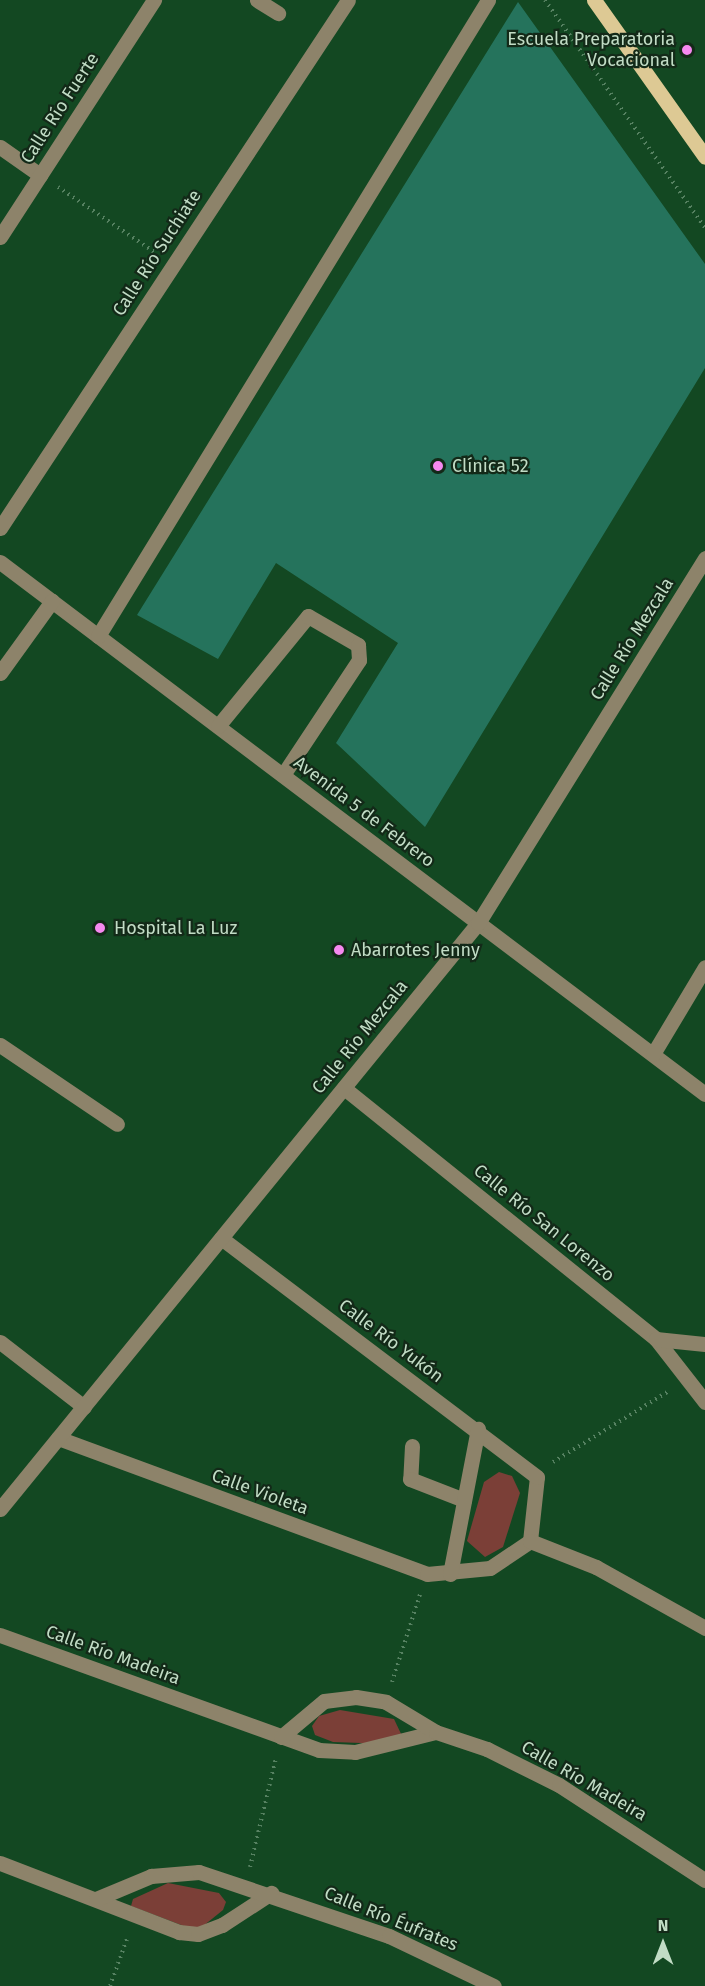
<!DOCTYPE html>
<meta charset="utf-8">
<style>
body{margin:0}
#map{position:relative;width:705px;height:1986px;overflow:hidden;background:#134822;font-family:"Fira Sans",sans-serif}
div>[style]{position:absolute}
.green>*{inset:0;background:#7b3f37}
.building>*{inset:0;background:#25735c}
.path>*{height:4px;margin-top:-2px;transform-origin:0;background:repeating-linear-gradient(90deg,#578262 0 1.5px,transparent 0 6px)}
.minor>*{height:15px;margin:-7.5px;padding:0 7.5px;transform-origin:7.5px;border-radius:7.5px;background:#8d836a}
.major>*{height:15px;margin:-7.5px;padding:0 7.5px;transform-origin:7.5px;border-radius:7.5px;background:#ddc994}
.dots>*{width:16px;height:16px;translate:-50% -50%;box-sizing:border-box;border:3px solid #132918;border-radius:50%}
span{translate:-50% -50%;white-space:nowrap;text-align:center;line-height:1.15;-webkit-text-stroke:4.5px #132918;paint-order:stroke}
.poi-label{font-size:18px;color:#c1dcc5}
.right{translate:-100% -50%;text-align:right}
.left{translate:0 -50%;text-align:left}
.street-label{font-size:18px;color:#c1dcc5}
.north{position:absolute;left:633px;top:1914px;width:60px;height:60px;-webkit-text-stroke:4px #132918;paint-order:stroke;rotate:0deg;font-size:16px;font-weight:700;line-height:24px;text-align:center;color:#c1dcc5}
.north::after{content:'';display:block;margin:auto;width:21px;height:27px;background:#c1dcc5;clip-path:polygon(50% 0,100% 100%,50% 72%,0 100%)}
</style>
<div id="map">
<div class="green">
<i style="clip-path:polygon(499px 1472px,512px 1476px,520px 1493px,503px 1547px,485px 1557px,467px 1541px,484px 1482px)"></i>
<i style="clip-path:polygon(340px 1710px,394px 1719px,403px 1738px,389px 1744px,333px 1742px,315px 1735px,312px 1726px,319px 1716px)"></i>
<i style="clip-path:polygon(168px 1883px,219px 1893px,226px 1902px,223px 1910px,197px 1931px,131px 1906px,133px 1899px)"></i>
</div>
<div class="building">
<i style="clip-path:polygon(518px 2px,705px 264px,705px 368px,425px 827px,336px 743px,398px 643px,276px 563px,218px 659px,137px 615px)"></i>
</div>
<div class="path">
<i style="left:545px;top:0;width:279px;rotate:54.9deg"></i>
<i style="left:58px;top:187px;width:118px;rotate:34deg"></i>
<i style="left:553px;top:1462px;width:136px;rotate:-31.5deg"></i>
<i style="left:392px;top:1682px;width:92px;rotate:-72.3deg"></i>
<i style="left:250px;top:1867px;width:112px;rotate:-76.6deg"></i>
<i style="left:110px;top:1986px;width:53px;rotate:-70.2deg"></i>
</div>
<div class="minor">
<i style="left:257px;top:0;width:25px;rotate:32deg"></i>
<i style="left:0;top:147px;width:49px;rotate:35deg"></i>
<i style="left:0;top:237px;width:283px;rotate:-57deg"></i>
<i style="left:0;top:528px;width:632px;rotate:-56.61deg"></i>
<i style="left:0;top:562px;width:883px;rotate:37.04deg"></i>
<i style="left:98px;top:636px;width:746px;rotate:-58.48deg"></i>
<i style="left:0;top:673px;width:89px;rotate:-54.2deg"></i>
<i style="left:218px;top:726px;width:142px;rotate:-50.7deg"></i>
<i style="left:308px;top:616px;width:58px;rotate:30.1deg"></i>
<i style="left:358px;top:645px;width:15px;rotate:86deg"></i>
<i style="left:359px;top:660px;width:138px;rotate:123.5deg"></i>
<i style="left:0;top:1045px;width:141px;rotate:34deg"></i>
<i style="left:653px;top:1054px;width:101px;rotate:-59.1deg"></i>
<i style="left:344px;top:1088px;width:400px;rotate:38.8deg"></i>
<i style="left:656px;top:1339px;width:80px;rotate:52.1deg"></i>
<i style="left:656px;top:1339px;width:49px;rotate:5.8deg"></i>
<i style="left:0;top:1342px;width:106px;rotate:37.7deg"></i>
<i style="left:58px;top:1438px;width:393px;rotate:20.2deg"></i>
<i style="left:427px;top:1574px;width:63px;rotate:-5.4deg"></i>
<i style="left:490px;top:1568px;width:48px;rotate:-34deg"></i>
<i style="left:530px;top:1541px;width:64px;rotate:-83.8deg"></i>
<i style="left:537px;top:1477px;width:396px;rotate:-142.9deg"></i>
<i style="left:412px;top:1446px;width:33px;rotate:93deg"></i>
<i style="left:410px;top:1479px;width:58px;rotate:21.3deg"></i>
<i style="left:0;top:1509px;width:756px;rotate:-50.8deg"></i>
<i style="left:478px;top:923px;width:430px;rotate:-58.1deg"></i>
<i style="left:530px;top:1541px;width:71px;rotate:21.5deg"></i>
<i style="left:596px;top:1567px;width:125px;rotate:29.2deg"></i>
<i style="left:450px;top:1574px;width:148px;rotate:-79.1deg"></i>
<i style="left:0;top:1635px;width:339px;rotate:19.8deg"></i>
<i style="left:319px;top:1750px;width:36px;rotate:3deg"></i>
<i style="left:355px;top:1752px;width:83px;rotate:-13.9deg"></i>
<i style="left:281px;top:1737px;width:56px;rotate:-39.9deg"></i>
<i style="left:324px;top:1701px;width:32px;rotate:-7deg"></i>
<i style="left:356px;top:1697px;width:30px;rotate:9deg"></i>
<i style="left:386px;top:1702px;width:58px;rotate:31deg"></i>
<i style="left:436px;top:1732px;width:54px;rotate:18.4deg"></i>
<i style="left:487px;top:1749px;width:80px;rotate:26.6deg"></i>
<i style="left:559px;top:1785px;width:174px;rotate:33.1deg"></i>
<i style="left:0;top:1863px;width:192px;rotate:21.1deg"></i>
<i style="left:179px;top:1932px;width:19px;rotate:6deg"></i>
<i style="left:198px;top:1934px;width:26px;rotate:-21deg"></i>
<i style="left:222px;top:1925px;width:59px;rotate:-33.1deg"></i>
<i style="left:96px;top:1899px;width:60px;rotate:-22.7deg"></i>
<i style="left:151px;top:1876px;width:48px;rotate:-4.8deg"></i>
<i style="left:199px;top:1872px;width:200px;rotate:18.6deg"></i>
<i style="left:389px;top:1936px;width:116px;rotate:25.5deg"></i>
</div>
<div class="major">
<i style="left:594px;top:0;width:192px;rotate:54.7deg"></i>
</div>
<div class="dots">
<i style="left:687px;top:50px;background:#f589ef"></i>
<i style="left:438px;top:466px;background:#f589ef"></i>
<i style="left:100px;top:928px;background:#f589ef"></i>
<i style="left:339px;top:950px;background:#f589ef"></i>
</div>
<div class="poi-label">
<span class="right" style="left:675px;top:50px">Escuela Preparatoria<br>Vocacional</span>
<span class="left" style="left:452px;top:466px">Clínica 52</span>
<span class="left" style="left:114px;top:928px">Hospital La Luz</span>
<span class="left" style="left:351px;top:950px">Abarrotes Jenny</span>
</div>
<div class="street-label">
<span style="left:60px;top:108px;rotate:-57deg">Calle Río Fuerte</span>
<span style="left:157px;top:253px;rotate:-57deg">Calle Río Suchiate</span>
<span style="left:632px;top:639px;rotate:-58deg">Calle Río Mezcala</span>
<span style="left:364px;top:812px;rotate:37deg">Avenida 5 de Febrero</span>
<span style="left:360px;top:1037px;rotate:-51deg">Calle Río Mezcala</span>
<span style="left:544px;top:1223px;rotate:39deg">Calle Río San Lorenzo</span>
<span style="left:391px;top:1341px;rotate:37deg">Calle Río Yukón</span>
<span style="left:260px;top:1492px;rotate:20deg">Calle Violeta</span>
<span style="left:113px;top:1655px;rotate:20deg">Calle Río Madeira</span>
<span style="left:584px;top:1781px;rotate:30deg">Calle Río Madeira</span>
<span style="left:391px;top:1919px;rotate:22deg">Calle Río Éufrates</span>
</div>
<div class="north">N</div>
</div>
